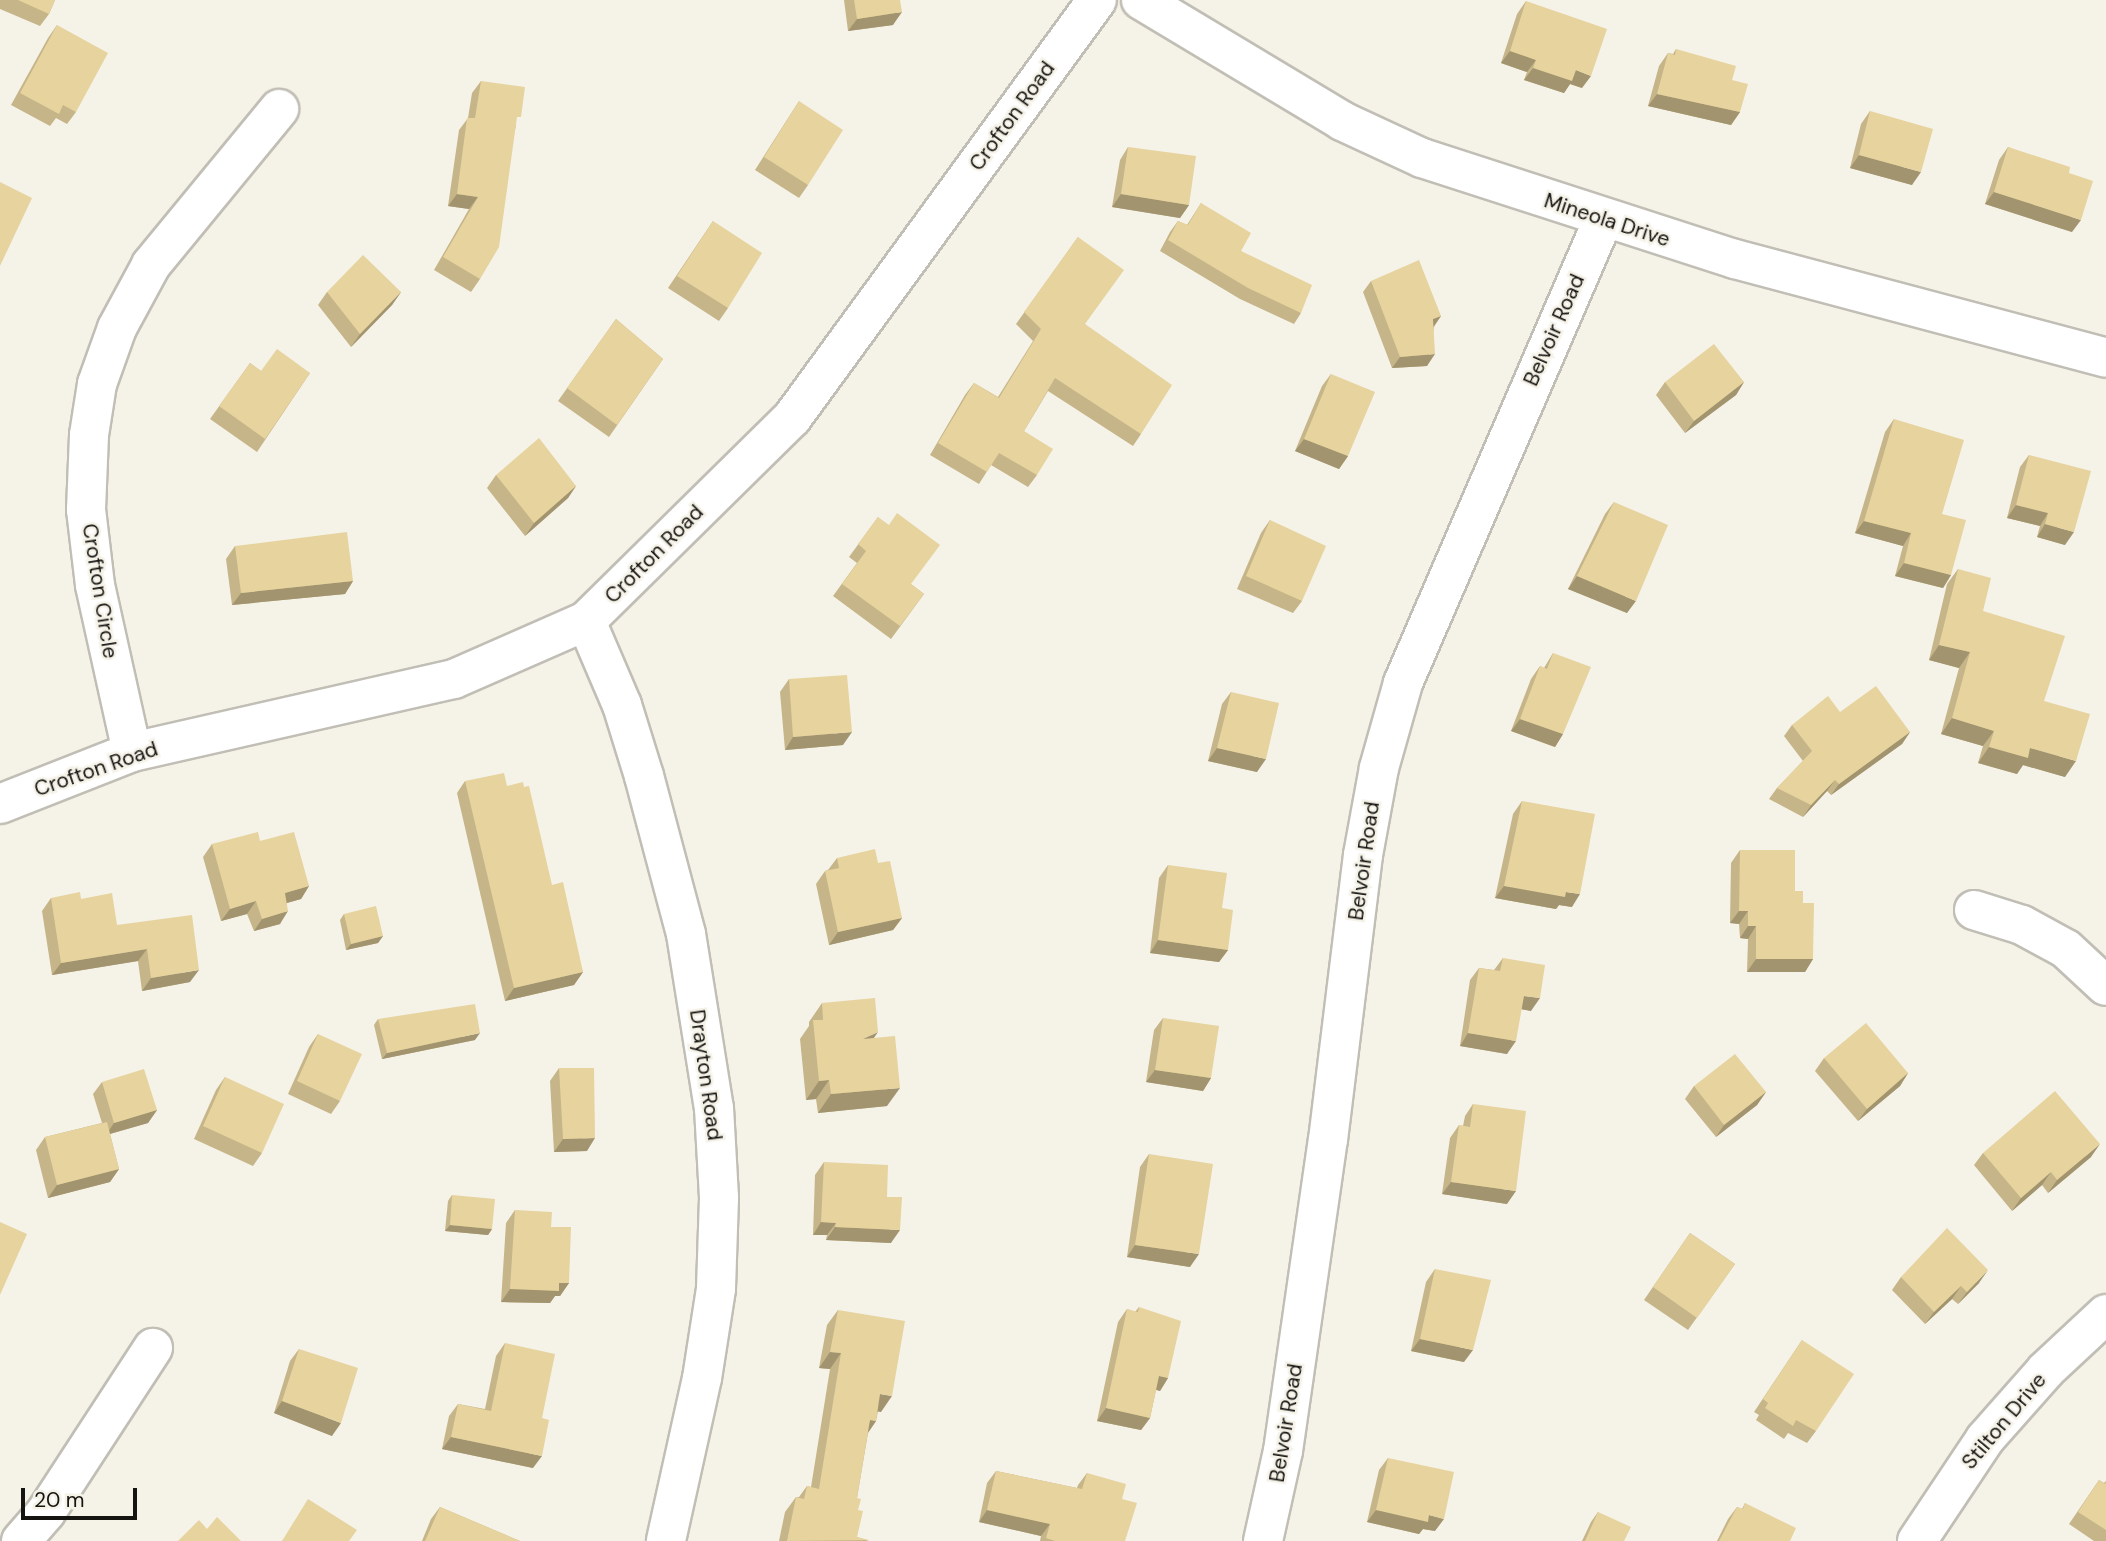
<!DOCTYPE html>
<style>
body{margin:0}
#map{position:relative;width:2106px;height:1541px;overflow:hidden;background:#f5f2e8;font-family:"DM Sans",sans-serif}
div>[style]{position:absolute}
.roads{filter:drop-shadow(2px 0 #c1beb5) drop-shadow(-2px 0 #c1beb5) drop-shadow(0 2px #c1beb5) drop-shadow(0 -2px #c1beb5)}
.minor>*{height:38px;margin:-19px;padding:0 19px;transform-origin:19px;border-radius:19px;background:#fff}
.wall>*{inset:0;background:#c6b588}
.shaded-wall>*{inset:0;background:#a1946f}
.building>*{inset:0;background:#e6d39e}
span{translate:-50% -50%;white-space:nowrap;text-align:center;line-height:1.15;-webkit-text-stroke:5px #f5f2e8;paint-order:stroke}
.street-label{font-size:21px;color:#151411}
.scale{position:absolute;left:21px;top:1488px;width:116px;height:32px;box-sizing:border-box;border:4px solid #151411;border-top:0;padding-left:9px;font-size:21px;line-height:24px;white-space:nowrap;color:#151411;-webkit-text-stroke:5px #f5f2e8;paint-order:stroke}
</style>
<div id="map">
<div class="roads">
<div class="minor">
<i style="left:1141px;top:0;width:235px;rotate:31deg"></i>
<i style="left:1342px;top:121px;width:88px;rotate:24.8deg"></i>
<i style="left:1422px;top:158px;width:329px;rotate:17.9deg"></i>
<i style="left:1735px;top:259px;width:384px;rotate:14.9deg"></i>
<i style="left:586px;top:621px;width:91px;rotate:66.8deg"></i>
<i style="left:622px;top:705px;width:74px;rotate:72.8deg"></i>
<i style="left:644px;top:776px;width:163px;rotate:75.1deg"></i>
<i style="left:686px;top:934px;width:176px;rotate:80.9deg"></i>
<i style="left:714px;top:1108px;width:90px;rotate:86.8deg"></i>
<i style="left:719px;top:1198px;width:91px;rotate:91.9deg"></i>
<i style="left:716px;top:1289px;width:90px;rotate:98.9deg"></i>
<i style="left:702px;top:1378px;width:167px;rotate:102.5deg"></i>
<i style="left:132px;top:752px;width:171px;rotate:-102.5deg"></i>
<i style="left:95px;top:585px;width:76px;rotate:-96.8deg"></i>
<i style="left:86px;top:510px;width:75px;rotate:-87.7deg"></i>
<i style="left:89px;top:435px;width:52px;rotate:-81.1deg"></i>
<i style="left:97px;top:384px;width:59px;rotate:-70.3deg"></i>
<i style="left:117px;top:328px;width:72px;rotate:-61.6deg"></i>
<i style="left:151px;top:265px;width:202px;rotate:-50.6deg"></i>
<i style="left:0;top:804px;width:142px;rotate:-21.5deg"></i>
<i style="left:132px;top:752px;width:330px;rotate:-12.8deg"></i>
<i style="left:454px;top:679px;width:144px;rotate:-23.7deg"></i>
<i style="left:586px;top:621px;width:289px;rotate:-44.6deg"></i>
<i style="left:792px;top:418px;width:517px;rotate:-53.88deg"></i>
<i style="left:1974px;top:910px;width:50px;rotate:17.4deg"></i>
<i style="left:2022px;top:925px;width:50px;rotate:28.6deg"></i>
<i style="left:2066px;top:949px;width:54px;rotate:42.8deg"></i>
<i style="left:21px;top:1541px;width:38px;rotate:-49deg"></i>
<i style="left:46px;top:1512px;width:196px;rotate:-56.9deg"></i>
<i style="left:1263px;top:1541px;width:92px;rotate:-77.5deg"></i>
<i style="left:1283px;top:1451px;width:314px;rotate:-81.8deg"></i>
<i style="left:1328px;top:1140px;width:287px;rotate:-83deg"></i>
<i style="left:1363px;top:855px;width:88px;rotate:-79.6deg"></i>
<i style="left:1379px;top:768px;width:88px;rotate:-74.2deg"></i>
<i style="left:1403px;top:683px;width:504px;rotate:-66.64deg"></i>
<i style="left:1917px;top:1541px;width:123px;rotate:-56.3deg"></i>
<i style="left:1985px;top:1439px;width:92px;rotate:-48.5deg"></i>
<i style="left:2046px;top:1370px;width:82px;rotate:-43deg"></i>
</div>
</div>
<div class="wall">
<i style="clip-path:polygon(0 0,55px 0,49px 14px,40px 26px,0 9px)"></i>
<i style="clip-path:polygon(844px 0,900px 0,893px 25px,848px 31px)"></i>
<i style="clip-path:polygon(1526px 1px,1582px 88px,1570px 84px,1564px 93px,1524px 80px,1527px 72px,1501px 63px,1517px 14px)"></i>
<i style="clip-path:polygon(57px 25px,76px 112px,67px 124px,56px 118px,50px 126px,11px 105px,48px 38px)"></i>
<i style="clip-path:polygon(1676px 49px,1732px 80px,1740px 112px,1731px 125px,1648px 106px,1659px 66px,1668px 53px,1673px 54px)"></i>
<i style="clip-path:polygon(481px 81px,516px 125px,480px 279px,471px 292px,434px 270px,469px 209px,448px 206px,459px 130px,468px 118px,472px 93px)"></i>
<i style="clip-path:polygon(799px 101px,808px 185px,799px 198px,755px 170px)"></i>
<i style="clip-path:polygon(1870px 111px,1912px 185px,1850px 168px,1861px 124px)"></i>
<i style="clip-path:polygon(1128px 147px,1189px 205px,1180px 218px,1112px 207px,1120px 160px)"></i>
<i style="clip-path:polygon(2008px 147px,2069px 173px,2072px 232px,1985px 204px,1999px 160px)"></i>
<i style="clip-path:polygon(1201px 203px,1241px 251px,1301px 313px,1294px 324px,1240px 299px,1160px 251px,1170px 232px,1178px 221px,1187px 225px)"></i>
<i style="clip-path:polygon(713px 221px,728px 308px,719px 321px,668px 288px)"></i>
<i style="clip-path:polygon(1078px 237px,1085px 324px,1141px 434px,1133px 446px,1048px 391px,1024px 431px,1037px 475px,1028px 487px,991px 465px,979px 484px,930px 455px,965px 395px,974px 383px,998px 397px,1033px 341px,1016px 324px)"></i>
<i style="clip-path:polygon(1371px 281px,1441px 316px,1434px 327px,1427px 366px,1392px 368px,1363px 292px)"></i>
<i style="clip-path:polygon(327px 292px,401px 292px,392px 305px,351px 347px,318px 305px)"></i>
<i style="clip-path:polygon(616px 319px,663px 359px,609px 437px,558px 401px)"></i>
<i style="clip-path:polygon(250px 363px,261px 371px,310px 373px,257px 452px,210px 419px)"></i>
<i style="clip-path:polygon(1331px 374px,1348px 456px,1339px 469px,1295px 451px,1322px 386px)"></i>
<i style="clip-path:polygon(1665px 382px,1744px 382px,1736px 395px,1685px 433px,1656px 395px)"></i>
<i style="clip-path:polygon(1894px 419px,1951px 575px,1943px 588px,1895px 576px,1903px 546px,1855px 533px,1885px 432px)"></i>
<i style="clip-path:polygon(2029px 455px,2065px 545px,2037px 537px,2040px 526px,2007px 518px,2020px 467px)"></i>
<i style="clip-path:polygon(496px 475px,576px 486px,568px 498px,525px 536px,487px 488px)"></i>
<i style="clip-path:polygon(1614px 502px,1627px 613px,1568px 589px,1605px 514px)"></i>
<i style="clip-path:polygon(878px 517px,911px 584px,924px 594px,891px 639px,833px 596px,857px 563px,849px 557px)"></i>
<i style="clip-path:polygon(1270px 520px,1302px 601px,1293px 613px,1237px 589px,1261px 533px)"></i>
<i style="clip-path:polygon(235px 546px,353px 581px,345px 594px,232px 605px,226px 559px)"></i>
<i style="clip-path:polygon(1958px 569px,1983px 611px,2044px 701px,2065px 777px,2023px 765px,2017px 774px,1978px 763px,1983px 746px,1941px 734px,1959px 668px,1929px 660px,1947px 584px)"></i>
<i style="clip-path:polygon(1553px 653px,1563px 734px,1555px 747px,1511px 731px,1531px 679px,1540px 666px,1544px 668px)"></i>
<i style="clip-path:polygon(789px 679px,843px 745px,785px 750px,780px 692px)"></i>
<i style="clip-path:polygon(1231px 692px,1257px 772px,1208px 761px,1222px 704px)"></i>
<i style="clip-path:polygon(1840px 712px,1910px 732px,1902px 744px,1831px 795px,1827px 791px,1803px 817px,1769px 799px,1777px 788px,1803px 761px,1784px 736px,1792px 725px)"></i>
<i style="clip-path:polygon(465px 781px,507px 786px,583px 972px,574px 985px,505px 1001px,457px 793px)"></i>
<i style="clip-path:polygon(1522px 801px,1572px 907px,1559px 905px,1556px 909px,1495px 898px,1513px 814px)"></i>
<i style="clip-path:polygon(260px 841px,309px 886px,301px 899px,287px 903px,280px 924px,254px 931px,247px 914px,221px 921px,203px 857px,212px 844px)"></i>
<i style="clip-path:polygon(1740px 850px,1795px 891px,1803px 903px,1813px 959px,1805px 972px,1747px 972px,1748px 939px,1740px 938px,1739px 924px,1730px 923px,1731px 863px)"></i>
<i style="clip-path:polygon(837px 858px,878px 863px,902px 918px,893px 930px,829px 945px,816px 884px,825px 871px,828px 870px)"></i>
<i style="clip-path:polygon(1168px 865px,1222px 908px,1228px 950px,1219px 962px,1150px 953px,1159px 878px)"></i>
<i style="clip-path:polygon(51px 898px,81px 899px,117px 925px,190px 982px,142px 991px,138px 961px,52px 975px,42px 911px)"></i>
<i style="clip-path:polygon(344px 914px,383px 936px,378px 943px,346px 950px,340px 920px)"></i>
<i style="clip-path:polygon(1503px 958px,1531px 1011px,1521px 1009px,1507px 1054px,1460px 1046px,1470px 980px,1479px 968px,1494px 970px)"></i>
<i style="clip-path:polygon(822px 1003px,874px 1038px,887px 1106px,818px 1113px,816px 1099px,806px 1100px,800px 1039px,809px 1026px,809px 1022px)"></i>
<i style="clip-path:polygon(1163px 1018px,1211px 1078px,1203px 1091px,1146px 1082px,1154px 1030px)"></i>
<i style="clip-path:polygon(378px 1019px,475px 1040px,382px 1059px,374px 1025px)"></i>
<i style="clip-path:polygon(318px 1034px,340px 1101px,331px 1114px,288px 1094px,309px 1047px)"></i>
<i style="clip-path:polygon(1824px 1058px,1908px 1073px,1900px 1086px,1858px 1121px,1815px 1071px)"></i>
<i style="clip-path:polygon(559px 1068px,587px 1151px,554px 1152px,550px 1081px)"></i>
<i style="clip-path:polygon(225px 1077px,262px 1153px,253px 1166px,194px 1139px,216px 1090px)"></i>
<i style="clip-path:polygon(102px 1082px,157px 1110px,148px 1123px,110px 1134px,119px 1169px,110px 1182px,48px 1198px,36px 1150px,45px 1137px,102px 1123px,93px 1094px)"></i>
<i style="clip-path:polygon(1694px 1086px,1766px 1092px,1757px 1105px,1716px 1137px,1685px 1099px)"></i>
<i style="clip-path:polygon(1473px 1104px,1507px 1204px,1442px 1194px,1450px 1138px,1459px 1125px,1463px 1126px,1465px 1116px)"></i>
<i style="clip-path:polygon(1983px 1153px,2091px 1157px,2048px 1193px,2042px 1185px,2012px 1211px,1974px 1165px)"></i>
<i style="clip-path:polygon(1149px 1154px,1190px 1267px,1127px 1257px,1140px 1167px)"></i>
<i style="clip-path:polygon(824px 1162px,887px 1197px,891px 1243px,826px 1240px,827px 1235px,813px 1235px,815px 1175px)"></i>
<i style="clip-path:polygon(452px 1195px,492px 1229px,488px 1235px,445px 1231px,448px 1201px)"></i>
<i style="clip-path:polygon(515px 1210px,551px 1227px,569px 1283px,560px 1296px,555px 1296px,550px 1303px,501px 1302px,506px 1223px)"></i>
<i style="clip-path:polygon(1690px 1233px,1735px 1264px,1688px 1330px,1644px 1300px)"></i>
<i style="clip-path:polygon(1435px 1269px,1464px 1362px,1411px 1351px,1426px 1282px)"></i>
<i style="clip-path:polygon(1901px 1277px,1979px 1283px,1958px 1304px,1952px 1299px,1925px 1324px,1892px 1290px)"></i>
<i style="clip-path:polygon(1139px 1307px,1168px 1378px,1160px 1391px,1156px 1390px,1150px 1418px,1141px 1430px,1097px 1421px,1118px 1322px,1127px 1309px,1135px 1312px)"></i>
<i style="clip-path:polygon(838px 1310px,881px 1412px,878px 1411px,876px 1421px,868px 1433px,857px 1498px,858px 1510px,857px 1537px,869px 1541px,779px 1541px,785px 1512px,796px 1497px,799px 1497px,807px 1486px,811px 1487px,830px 1369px,819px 1368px,827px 1325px)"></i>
<i style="clip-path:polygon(1802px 1340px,1816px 1431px,1807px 1443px,1788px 1433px,1784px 1439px,1756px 1420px,1759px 1415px,1754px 1412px)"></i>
<i style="clip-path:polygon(505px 1343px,533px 1468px,442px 1449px,449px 1416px,458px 1404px,485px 1409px,496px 1356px)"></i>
<i style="clip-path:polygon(299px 1349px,332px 1436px,274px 1413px,290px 1361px)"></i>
<i style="clip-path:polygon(1388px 1458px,1435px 1531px,1423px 1529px,1419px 1534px,1367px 1522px,1379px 1470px)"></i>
<i style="clip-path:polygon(996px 1471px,1077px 1488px,1078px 1485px,1087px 1473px,1122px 1499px,1125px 1541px,1040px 1541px,1041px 1536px,979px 1522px,987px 1483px)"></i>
<i style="clip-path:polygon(2099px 1480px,2104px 1483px,2106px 1481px,2106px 1541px,2094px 1541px,2069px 1524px)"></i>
<i style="clip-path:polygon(1745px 1503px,1790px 1541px,1717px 1541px,1728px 1519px,1737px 1507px,1742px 1509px)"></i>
<i style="clip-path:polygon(440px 1507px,520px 1541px,422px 1541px,431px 1519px)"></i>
<i style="clip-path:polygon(1598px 1512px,1624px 1541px,1582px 1541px,1591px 1522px)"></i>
</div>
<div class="shaded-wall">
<i style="clip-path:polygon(902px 12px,893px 25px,848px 31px,857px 19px)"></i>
<i style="clip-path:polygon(1510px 51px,1536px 60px,1527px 72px,1501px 63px)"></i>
<i style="clip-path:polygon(1533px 68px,1576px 70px,1591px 76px,1582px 88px,1570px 84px,1564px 93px,1524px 80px)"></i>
<i style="clip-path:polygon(1657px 94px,1740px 112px,1731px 125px,1648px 106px)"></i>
<i style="clip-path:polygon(1859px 155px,1921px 172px,1912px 185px,1850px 168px)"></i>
<i style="clip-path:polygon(1994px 192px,2081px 220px,2072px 232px,1985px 204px)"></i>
<i style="clip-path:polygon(457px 194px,478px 197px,469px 209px,448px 206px)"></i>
<i style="clip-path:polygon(1121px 194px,1189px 205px,1180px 218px,1112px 207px)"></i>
<i style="clip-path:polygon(401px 292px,392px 305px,351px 347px,360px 334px)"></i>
<i style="clip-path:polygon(1441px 316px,1433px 327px,1433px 319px)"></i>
<i style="clip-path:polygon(1435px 354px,1427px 366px,1392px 368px,1400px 357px)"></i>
<i style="clip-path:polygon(1744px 382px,1736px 395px,1685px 433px,1694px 421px)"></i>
<i style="clip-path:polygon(1304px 439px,1348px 456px,1339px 469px,1295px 451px)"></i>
<i style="clip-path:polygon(576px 486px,568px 498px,525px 536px,534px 523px)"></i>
<i style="clip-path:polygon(2016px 505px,2048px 513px,2040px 526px,2007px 518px)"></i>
<i style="clip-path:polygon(1864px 521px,1911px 533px,1903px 546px,1855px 533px)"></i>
<i style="clip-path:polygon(2045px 524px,2074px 532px,2065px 545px,2037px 537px)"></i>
<i style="clip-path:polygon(1904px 563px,1951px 575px,1943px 588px,1895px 576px)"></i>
<i style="clip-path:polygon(1577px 576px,1636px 601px,1627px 613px,1568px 589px)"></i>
<i style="clip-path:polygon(353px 581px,345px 594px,232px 605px,241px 593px)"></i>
<i style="clip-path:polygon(1939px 645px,1970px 652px,1959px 668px,1929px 660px)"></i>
<i style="clip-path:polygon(1952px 718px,1994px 731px,1983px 746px,1941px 734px)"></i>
<i style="clip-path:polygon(1520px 719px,1563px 734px,1555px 747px,1511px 731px)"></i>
<i style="clip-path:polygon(852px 732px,843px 745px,785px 750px,793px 737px)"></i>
<i style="clip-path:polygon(1910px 732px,1902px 744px,1831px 795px,1839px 784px)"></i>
<i style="clip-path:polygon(1989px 747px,2030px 748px,2076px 761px,2065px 777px,2023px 765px,2017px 774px,1978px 763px)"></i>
<i style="clip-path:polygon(1217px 748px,1266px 759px,1257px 772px,1208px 761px)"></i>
<i style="clip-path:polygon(1835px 780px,1827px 791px,1803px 817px,1811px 805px)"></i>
<i style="clip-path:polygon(309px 886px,301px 899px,276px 906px,285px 893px)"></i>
<i style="clip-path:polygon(1504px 886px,1566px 892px,1580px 894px,1572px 907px,1559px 905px,1556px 909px,1495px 898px)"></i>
<i style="clip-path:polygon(256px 901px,247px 914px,221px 921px,230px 909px)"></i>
<i style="clip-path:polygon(288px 911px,280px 924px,254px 931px,262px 919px)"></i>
<i style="clip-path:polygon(1739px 911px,1748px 911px,1739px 924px,1730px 923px)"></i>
<i style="clip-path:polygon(902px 918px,893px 930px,829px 945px,838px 932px)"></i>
<i style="clip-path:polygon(1748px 926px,1756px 926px,1748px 939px,1740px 938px)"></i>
<i style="clip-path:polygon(383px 936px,378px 943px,346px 950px,351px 944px)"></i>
<i style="clip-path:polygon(1158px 940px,1228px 950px,1219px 962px,1150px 953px)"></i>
<i style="clip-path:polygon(147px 949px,138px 961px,52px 975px,61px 963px)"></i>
<i style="clip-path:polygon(1756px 959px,1813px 959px,1805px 972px,1747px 972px)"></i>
<i style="clip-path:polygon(199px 970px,190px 982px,142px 991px,151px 978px)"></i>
<i style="clip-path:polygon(583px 972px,574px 985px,505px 1001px,514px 988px)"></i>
<i style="clip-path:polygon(1524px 996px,1540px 998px,1531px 1011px,1515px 1008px)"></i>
<i style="clip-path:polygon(878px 1032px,865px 1051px,863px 1039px)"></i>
<i style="clip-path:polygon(480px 1033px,475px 1040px,382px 1059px,387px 1053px)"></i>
<i style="clip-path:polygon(1468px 1033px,1516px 1041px,1507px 1054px,1460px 1046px)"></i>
<i style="clip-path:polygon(1155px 1070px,1211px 1078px,1203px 1091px,1146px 1082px)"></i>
<i style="clip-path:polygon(1908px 1073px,1900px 1086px,1858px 1121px,1867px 1109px)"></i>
<i style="clip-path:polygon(829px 1080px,816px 1099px,806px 1100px,819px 1081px)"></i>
<i style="clip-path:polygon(900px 1088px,887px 1106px,818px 1113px,831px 1094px)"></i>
<i style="clip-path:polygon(1766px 1092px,1757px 1105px,1716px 1137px,1724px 1125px)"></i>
<i style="clip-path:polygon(157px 1110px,148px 1123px,106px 1135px,114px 1123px)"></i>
<i style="clip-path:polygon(595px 1138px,587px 1151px,554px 1152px,563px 1139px)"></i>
<i style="clip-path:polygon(2100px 1144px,2091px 1157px,2048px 1193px,2057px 1180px)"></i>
<i style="clip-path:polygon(119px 1169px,110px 1182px,48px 1198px,57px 1185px)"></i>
<i style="clip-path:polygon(2051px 1172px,2042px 1185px,2012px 1211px,2021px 1198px)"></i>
<i style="clip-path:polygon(1451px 1182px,1516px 1191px,1507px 1204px,1442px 1194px)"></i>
<i style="clip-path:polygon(821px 1222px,836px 1223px,827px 1235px,813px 1235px)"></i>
<i style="clip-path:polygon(450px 1225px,492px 1229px,488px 1235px,445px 1231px)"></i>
<i style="clip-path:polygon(835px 1227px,900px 1230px,891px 1243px,826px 1240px)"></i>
<i style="clip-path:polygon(1135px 1245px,1199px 1254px,1190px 1267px,1127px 1257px)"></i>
<i style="clip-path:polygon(1988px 1270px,1979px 1283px,1958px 1304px,1967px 1292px)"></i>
<i style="clip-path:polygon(559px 1283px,569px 1283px,560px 1296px,555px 1296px,550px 1303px,501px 1302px,510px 1289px)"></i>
<i style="clip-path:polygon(1961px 1286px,1952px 1299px,1925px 1324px,1934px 1312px)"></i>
<i style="clip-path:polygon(1420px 1339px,1473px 1350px,1464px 1362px,1411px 1351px)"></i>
<i style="clip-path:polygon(830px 1352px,841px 1353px,830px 1369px,819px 1368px)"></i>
<i style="clip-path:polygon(1159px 1376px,1168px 1378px,1160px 1391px,1151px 1388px)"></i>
<i style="clip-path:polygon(880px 1394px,892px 1396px,881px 1412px,869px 1410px)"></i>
<i style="clip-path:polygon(282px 1401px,341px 1423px,332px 1436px,274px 1413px)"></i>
<i style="clip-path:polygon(1106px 1408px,1150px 1418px,1141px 1430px,1097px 1421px)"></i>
<i style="clip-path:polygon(870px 1420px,876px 1421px,865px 1437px)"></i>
<i style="clip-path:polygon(451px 1437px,542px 1456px,533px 1468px,442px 1449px)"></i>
<i style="clip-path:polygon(987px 1510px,1050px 1524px,1041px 1536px,979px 1522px)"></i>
<i style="clip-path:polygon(1376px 1510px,1429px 1515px,1444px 1519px,1435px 1531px,1423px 1529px,1419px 1534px,1367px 1522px)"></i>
</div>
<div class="building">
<i style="clip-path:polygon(18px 0,55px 0,49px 14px)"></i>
<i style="clip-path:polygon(854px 0,900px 0,902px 12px,857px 19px)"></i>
<i style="clip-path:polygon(1526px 1px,1607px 29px,1591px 76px,1576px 70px,1572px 81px,1533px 68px,1536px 60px,1510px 51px)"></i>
<i style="clip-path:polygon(57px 25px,108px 53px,76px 112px,63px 105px,59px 114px,20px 93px)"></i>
<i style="clip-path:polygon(1676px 49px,1736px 66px,1732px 80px,1748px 84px,1740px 112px,1657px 94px,1668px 53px,1675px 55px)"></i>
<i style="clip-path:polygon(481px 81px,525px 87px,521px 117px,517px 117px,499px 247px,480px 279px,443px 257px,478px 197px,457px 194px,467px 118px,475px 118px)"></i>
<i style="clip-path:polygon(799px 101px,843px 130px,808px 185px,764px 157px)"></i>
<i style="clip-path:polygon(1870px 111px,1933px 129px,1921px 172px,1859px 155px)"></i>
<i style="clip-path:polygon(1128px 147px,1196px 156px,1189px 205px,1121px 194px)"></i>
<i style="clip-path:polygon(2008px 147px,2070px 167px,2069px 173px,2093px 181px,2081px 220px,1994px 192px)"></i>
<i style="clip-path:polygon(0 182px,32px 198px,0 266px)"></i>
<i style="clip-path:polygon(1201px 203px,1251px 233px,1241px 251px,1312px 285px,1301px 313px,1248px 288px,1168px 240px,1178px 221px,1188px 225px)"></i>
<i style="clip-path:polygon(713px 221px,762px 253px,728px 308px,677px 276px)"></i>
<i style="clip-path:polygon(1078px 237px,1124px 270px,1085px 324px,1172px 385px,1141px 434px,1055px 378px,1024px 431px,1053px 449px,1037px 475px,999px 453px,987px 472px,938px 443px,974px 383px,999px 398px,1041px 329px,1024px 312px)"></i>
<i style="clip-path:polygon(363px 255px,401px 292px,360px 334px,327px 292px)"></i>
<i style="clip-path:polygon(1419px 260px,1441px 316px,1433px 319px,1435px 354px,1400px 357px,1371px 281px)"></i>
<i style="clip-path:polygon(616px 319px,663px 359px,617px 425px,567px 388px)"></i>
<i style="clip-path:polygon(1714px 344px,1744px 382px,1694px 421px,1665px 382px)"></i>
<i style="clip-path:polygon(277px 349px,310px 373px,265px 439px,219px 406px,250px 363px,261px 371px)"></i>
<i style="clip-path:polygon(1331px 374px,1375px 392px,1348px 456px,1304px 439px)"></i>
<i style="clip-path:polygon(1894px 419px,1964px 440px,1942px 514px,1966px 520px,1951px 575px,1904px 563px,1911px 533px,1864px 521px)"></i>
<i style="clip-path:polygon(539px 438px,576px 486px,534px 523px,496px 475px)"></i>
<i style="clip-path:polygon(2029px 455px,2091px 471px,2074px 532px,2045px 524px,2048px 513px,2016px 505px)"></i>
<i style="clip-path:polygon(1614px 502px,1668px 525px,1636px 601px,1577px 576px)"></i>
<i style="clip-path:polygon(897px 513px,940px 545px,911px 584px,924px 594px,900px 626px,842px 584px,866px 551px,858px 544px,878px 517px,889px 525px)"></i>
<i style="clip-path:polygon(1270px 520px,1326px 546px,1302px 601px,1246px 576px)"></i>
<i style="clip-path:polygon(347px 532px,353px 581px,241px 593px,235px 546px)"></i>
<i style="clip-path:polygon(1958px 569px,1991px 578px,1983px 611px,2065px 636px,2044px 701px,2090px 714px,2076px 761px,2030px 748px,2028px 758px,1989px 747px,1994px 731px,1952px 718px,1970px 652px,1939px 645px)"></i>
<i style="clip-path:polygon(1553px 653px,1591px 667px,1563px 734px,1520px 719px,1540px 666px,1547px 669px)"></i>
<i style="clip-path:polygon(847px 675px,852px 732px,793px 737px,789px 679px)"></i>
<i style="clip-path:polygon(1876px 686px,1910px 732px,1839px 784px,1835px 780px,1811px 805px,1777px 788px,1812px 751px,1792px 725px,1828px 696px,1840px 712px)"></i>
<i style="clip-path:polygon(1231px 692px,1279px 703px,1266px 759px,1217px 748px)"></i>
<i style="clip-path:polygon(504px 773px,507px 786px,523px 782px,524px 787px,529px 786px,552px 885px,563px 882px,583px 972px,514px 988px,465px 781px)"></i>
<i style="clip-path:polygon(1522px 801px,1595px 814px,1580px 894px,1566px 892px,1565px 897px,1504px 886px)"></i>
<i style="clip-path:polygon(258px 832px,260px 841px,294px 832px,309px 886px,285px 893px,288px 911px,262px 919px,256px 901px,230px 909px,212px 844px)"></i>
<i style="clip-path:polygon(875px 849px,878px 863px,890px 861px,902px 918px,838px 932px,825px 871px,839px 868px,837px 858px)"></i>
<i style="clip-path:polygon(1740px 850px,1795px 850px,1795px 891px,1803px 891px,1803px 903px,1814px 903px,1813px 959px,1756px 959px,1756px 926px,1748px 926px,1748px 911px,1739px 911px)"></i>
<i style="clip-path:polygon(1168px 865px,1227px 873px,1222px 908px,1233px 910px,1228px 950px,1158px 940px)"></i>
<i style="clip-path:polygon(80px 892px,81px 899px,112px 893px,117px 925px,192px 915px,199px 970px,151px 978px,147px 949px,61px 963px,51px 898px)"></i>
<i style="clip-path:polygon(376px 906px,383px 936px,351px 944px,344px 914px)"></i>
<i style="clip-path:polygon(1503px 958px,1545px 965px,1540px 998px,1524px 996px,1516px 1041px,1468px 1033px,1479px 968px,1500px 971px)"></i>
<i style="clip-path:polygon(875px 998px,878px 1032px,863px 1039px,895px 1036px,900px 1088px,831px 1094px,829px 1080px,819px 1081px,813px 1020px,823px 1020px,822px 1003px)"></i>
<i style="clip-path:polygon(475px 1004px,480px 1033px,387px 1053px,378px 1019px)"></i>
<i style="clip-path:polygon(1163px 1018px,1219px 1026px,1211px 1078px,1155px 1070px)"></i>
<i style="clip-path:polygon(1866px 1023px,1908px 1073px,1867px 1109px,1824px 1058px)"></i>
<i style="clip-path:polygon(318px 1034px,362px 1054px,340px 1101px,297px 1081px)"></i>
<i style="clip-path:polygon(1735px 1054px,1766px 1092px,1724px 1125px,1694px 1086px)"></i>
<i style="clip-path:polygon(559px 1068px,594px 1068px,595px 1138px,563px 1139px)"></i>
<i style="clip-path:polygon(144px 1069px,157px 1110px,114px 1123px,102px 1082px)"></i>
<i style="clip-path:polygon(225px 1077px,284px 1104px,262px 1153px,203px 1126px)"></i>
<i style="clip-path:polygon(2055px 1091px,2100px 1144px,2057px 1180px,2051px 1172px,2021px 1198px,1983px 1153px)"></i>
<i style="clip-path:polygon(1473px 1104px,1526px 1111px,1516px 1191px,1451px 1182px,1459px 1125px,1470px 1127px)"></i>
<i style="clip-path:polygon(107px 1122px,119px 1169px,57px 1185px,45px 1137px)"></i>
<i style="clip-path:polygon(1149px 1154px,1213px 1164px,1199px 1254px,1135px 1245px)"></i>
<i style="clip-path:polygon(824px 1162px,888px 1165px,887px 1197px,902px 1197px,900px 1230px,835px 1227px,836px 1223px,821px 1222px)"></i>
<i style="clip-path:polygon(452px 1195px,495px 1199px,492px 1229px,450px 1225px)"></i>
<i style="clip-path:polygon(515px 1210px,552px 1212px,551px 1227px,571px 1227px,569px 1283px,559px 1283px,559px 1291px,510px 1289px)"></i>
<i style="clip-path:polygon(0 1222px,27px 1234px,0 1295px)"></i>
<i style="clip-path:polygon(1947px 1228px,1988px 1270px,1967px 1292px,1961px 1286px,1934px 1312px,1901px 1277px)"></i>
<i style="clip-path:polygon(1690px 1233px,1735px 1264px,1697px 1318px,1653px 1287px)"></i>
<i style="clip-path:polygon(1435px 1269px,1491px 1280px,1473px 1350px,1420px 1339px)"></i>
<i style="clip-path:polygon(1139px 1307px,1181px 1321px,1168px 1378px,1159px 1376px,1150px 1418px,1106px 1408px,1127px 1309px,1138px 1312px)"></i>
<i style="clip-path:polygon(838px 1310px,905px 1321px,892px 1396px,880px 1394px,876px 1421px,870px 1420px,857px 1498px,861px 1499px,858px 1510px,863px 1511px,857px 1537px,869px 1540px,787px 1541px,796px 1497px,804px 1499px,807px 1486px,819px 1489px,841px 1353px,830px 1352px)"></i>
<i style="clip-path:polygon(1802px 1340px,1854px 1374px,1816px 1431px,1796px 1420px,1793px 1426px,1765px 1408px,1768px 1403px,1763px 1399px)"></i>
<i style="clip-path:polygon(505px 1343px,555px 1354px,542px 1418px,549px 1420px,542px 1456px,451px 1437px,458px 1404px,491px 1411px)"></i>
<i style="clip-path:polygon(299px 1349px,358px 1368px,341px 1423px,282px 1401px)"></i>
<i style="clip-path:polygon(1388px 1458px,1454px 1472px,1444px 1519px,1429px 1515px,1428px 1522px,1376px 1510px)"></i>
<i style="clip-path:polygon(996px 1471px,1082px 1489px,1087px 1473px,1126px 1484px,1122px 1499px,1137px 1503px,1125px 1541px,1055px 1541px,1046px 1538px,1050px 1524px,987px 1510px)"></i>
<i style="clip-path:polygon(2099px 1480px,2105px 1484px,2106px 1482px,2106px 1530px,2078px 1512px)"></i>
<i style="clip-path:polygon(308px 1499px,357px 1530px,349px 1541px,282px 1541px)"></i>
<i style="clip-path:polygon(1745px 1503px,1796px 1528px,1790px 1541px,1719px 1541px,1737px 1507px,1743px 1509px)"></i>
<i style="clip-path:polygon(440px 1507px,520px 1541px,425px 1541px)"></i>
<i style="clip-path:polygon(1598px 1512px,1631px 1527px,1624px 1541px,1585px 1541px)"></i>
<i style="clip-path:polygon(217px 1517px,241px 1541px,178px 1541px,199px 1520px,207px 1529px)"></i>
</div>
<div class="street-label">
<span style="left:1012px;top:116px;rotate:-54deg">Crofton Road</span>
<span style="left:1607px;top:220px;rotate:18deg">Mineola Drive</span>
<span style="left:1554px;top:330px;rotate:-66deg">Belvoir Road</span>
<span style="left:654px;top:554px;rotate:-45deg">Crofton Road</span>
<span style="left:100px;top:591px;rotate:81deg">Crofton Circle</span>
<span style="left:96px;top:769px;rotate:-19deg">Crofton Road</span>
<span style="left:1364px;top:861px;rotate:-82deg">Belvoir Road</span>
<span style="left:706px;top:1075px;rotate:82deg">Drayton Road</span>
<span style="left:2004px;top:1421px;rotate:-50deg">Stilton Drive</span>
<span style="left:1286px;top:1423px;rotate:-81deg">Belvoir Road</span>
</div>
<div class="scale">20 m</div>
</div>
